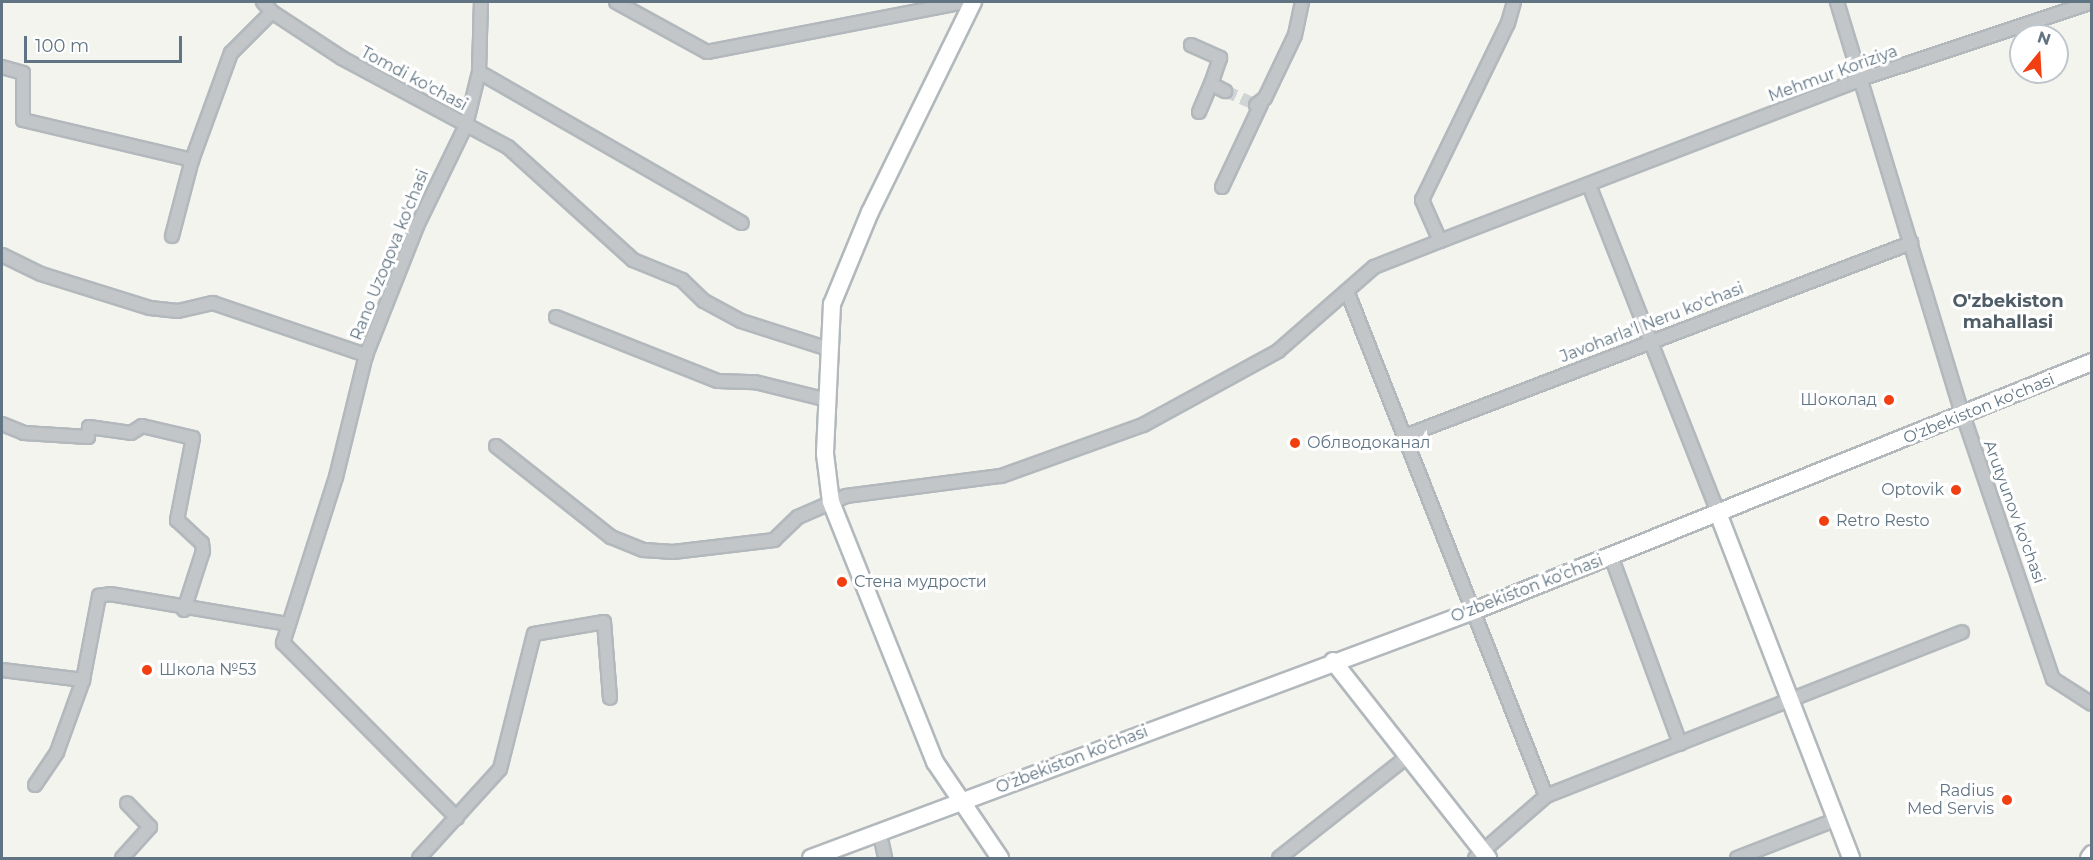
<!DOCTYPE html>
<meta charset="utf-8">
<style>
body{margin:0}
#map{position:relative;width:2093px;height:860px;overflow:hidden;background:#f4f4ef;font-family:Montserrat,sans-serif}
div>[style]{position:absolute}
.street-tunnel>*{height:12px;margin-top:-6px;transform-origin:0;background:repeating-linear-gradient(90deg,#cfd4d4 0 12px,transparent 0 18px)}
.roads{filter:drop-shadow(2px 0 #b2b8bc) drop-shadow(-2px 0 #b2b8bc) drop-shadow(0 2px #b2b8bc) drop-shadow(0 -2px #b2b8bc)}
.street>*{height:12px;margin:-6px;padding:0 6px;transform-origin:6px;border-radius:6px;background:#c2c6c9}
.secondary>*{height:16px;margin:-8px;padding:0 8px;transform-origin:8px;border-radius:8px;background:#fff}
.dots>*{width:16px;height:16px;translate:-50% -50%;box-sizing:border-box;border:3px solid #fff;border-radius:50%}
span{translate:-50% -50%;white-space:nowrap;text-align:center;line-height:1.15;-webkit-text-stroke:6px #fff;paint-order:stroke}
.street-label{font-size:16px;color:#607483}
.poi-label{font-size:16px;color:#607483}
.right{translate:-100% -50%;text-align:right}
.left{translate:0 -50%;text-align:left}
.neighbourhood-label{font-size:18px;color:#4f5d67;font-weight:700}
.frame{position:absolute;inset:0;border:3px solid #607483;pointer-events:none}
.north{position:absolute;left:2009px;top:24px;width:60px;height:60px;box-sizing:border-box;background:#fff;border:2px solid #bfc7cd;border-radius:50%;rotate:18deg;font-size:16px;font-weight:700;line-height:24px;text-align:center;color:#607483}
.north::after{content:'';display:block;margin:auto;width:21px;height:27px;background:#f23f11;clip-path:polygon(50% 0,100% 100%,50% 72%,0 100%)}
.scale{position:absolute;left:24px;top:36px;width:158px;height:27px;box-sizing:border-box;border:3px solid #607483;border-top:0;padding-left:8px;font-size:18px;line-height:21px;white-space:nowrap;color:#607483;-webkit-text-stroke:4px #fff;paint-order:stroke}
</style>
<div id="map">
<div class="street-tunnel">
<i style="left:1225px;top:91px;width:34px;rotate:24deg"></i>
</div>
<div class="roads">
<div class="street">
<i style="left:263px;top:2px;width:13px;rotate:48deg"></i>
<i style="left:616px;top:2px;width:104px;rotate:28.8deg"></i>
<i style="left:707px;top:52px;width:263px;rotate:-11deg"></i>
<i style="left:1837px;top:2px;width:422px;rotate:73.1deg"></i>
<i style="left:1960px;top:406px;width:288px;rotate:71.2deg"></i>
<i style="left:2053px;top:679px;width:46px;rotate:32.7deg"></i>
<i style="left:1191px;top:45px;width:32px;rotate:24deg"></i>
<i style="left:1220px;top:58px;width:28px;rotate:109deg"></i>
<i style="left:2px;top:67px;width:22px;rotate:16deg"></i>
<i style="left:23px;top:73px;width:47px;rotate:90deg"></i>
<i style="left:23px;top:120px;width:174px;rotate:13.3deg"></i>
<i style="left:192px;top:160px;width:114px;rotate:-70deg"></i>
<i style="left:231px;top:53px;width:58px;rotate:-45deg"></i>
<i style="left:272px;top:12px;width:84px;rotate:33.3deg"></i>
<i style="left:342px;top:58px;width:188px;rotate:28.2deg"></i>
<i style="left:508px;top:147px;width:169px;rotate:42.1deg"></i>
<i style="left:633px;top:260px;width:53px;rotate:22.2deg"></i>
<i style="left:682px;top:280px;width:30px;rotate:44deg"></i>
<i style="left:704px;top:301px;width:42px;rotate:28.4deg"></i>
<i style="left:741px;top:321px;width:92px;rotate:17.7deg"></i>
<i style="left:479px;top:72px;width:303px;rotate:29.9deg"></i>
<i style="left:1256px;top:105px;width:11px;rotate:-38deg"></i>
<i style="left:1265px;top:98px;width:70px;rotate:-64.5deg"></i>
<i style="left:1295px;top:35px;width:34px;rotate:-78deg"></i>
<i style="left:1199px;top:112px;width:30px;rotate:-67deg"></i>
<i style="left:1211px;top:84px;width:16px;rotate:27deg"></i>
<i style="left:1589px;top:185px;width:352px;rotate:68.5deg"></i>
<i style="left:1222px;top:187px;width:92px;rotate:-64.8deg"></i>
<i style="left:172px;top:236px;width:79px;rotate:-75.3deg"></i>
<i style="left:1440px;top:241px;width:451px;rotate:-21deg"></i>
<i style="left:1861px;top:79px;width:243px;rotate:-18.4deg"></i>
<i style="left:2px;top:255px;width:43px;rotate:26deg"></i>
<i style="left:41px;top:274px;width:114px;rotate:17.3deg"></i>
<i style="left:150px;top:308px;width:28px;rotate:6deg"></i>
<i style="left:178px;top:311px;width:36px;rotate:-13deg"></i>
<i style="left:213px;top:303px;width:162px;rotate:18.8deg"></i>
<i style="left:1347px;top:291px;width:543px;rotate:68.49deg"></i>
<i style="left:556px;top:317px;width:174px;rotate:21.6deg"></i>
<i style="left:718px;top:381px;width:37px;rotate:2deg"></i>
<i style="left:755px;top:382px;width:75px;rotate:13.9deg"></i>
<i style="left:2px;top:424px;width:24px;rotate:22deg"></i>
<i style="left:24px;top:433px;width:64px;rotate:3.6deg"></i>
<i style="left:88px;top:437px;width:10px;rotate:-84deg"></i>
<i style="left:89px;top:427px;width:42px;rotate:8.1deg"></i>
<i style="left:131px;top:433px;width:13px;rotate:-32deg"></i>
<i style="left:142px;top:426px;width:52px;rotate:13.2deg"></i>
<i style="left:193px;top:438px;width:84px;rotate:101deg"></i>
<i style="left:177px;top:520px;width:34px;rotate:43deg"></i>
<i style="left:202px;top:543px;width:8px;rotate:83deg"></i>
<i style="left:203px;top:551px;width:62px;rotate:107.9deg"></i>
<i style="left:1405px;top:436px;width:542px;rotate:-20.88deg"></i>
<i style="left:496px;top:446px;width:147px;rotate:38.4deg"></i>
<i style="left:611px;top:537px;width:35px;rotate:22deg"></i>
<i style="left:644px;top:550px;width:29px;rotate:4deg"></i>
<i style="left:673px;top:552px;width:102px;rotate:-6.8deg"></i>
<i style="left:774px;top:540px;width:33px;rotate:-44deg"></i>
<i style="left:798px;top:517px;width:52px;rotate:-23.6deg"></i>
<i style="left:846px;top:496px;width:156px;rotate:-7.4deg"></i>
<i style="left:1001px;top:476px;width:151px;rotate:-19.8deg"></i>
<i style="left:1143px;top:425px;width:154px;rotate:-28.7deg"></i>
<i style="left:1278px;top:351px;width:128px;rotate:-41.2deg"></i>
<i style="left:1374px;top:267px;width:71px;rotate:-21.5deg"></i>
<i style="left:1440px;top:241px;width:45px;rotate:-113.7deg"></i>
<i style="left:1422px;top:200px;width:197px;rotate:-64.1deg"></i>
<i style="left:1508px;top:23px;width:22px;rotate:-74deg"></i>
<i style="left:1611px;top:556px;width:200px;rotate:69.8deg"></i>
<i style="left:2px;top:670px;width:82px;rotate:7deg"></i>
<i style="left:83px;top:680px;width:86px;rotate:-79.2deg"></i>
<i style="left:99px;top:596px;width:11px;rotate:-10deg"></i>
<i style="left:110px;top:594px;width:181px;rotate:9.6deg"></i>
<i style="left:35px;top:785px;width:40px;rotate:-56deg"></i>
<i style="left:57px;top:752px;width:77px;rotate:-70.1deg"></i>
<i style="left:457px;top:818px;width:247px;rotate:-134.8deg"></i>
<i style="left:283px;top:643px;width:174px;rotate:-72.3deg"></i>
<i style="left:336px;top:477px;width:126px;rotate:-76.2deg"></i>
<i style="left:366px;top:355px;width:139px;rotate:-68.4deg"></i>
<i style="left:417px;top:226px;width:112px;rotate:-64.1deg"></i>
<i style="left:466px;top:125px;width:55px;rotate:-76.2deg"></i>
<i style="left:479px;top:72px;width:70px;rotate:-88.4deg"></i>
<i style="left:880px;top:834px;width:25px;rotate:78deg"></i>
<i style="left:122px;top:858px;width:42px;rotate:-47.9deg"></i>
<i style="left:150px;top:827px;width:33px;rotate:-134deg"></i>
<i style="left:419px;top:858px;width:120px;rotate:-47.7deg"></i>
<i style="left:500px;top:769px;width:139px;rotate:-75.9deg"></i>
<i style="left:534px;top:634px;width:71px;rotate:-9.7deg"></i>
<i style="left:604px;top:622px;width:76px;rotate:85.5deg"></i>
<i style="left:1279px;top:858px;width:164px;rotate:-38.3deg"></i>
<i style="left:1475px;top:858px;width:94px;rotate:-41.1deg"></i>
<i style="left:1546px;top:796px;width:447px;rotate:-21.5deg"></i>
<i style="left:1737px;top:858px;width:105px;rotate:-21.2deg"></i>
</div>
<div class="secondary">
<i style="left:973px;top:2px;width:234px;rotate:116.1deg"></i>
<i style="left:870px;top:212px;width:100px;rotate:112.4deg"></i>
<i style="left:832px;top:304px;width:150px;rotate:92.7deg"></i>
<i style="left:825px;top:454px;width:48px;rotate:82.9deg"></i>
<i style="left:831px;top:502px;width:280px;rotate:68.2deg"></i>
<i style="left:935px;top:762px;width:116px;rotate:55.9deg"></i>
<i style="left:1718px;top:513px;width:370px;rotate:68.9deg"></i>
<i style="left:1333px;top:661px;width:251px;rotate:51.8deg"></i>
<i style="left:811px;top:858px;width:710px;rotate:-20.45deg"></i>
<i style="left:1476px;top:610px;width:664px;rotate:-21.93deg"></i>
<i style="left:2089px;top:858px;width:5px;rotate:-53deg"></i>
</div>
</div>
<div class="dots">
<i style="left:1889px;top:400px;background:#f23f11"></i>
<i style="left:1295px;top:443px;background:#f23f11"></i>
<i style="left:1956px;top:490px;background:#f23f11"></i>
<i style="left:1824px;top:521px;background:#f23f11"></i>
<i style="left:842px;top:582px;background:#f23f11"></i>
<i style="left:147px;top:670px;background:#f23f11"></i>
<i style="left:2007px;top:800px;background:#f23f11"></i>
</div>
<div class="street-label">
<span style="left:1833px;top:74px;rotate:-20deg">Mehmur Koriziya</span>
<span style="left:414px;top:79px;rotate:28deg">Tomdi ko'chasi</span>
<span style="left:390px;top:255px;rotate:-68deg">Rano Uzoqova ko'chasi</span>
<span style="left:1652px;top:323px;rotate:-21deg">Javoharla'l Neru ko'chasi</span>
<span style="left:1979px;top:409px;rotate:-22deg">O'zbekiston ko'chasi</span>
<span style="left:2014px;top:512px;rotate:70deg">Arutyunov ko'chasi</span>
<span style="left:1527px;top:589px;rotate:-21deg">O'zbekiston ko'chasi</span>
<span style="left:1072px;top:760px;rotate:-21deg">O'zbekiston ko'chasi</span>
</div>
<div class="poi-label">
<span class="right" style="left:1877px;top:400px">Шоколад</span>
<span class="left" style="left:1307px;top:443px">Облводоканал</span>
<span class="right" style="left:1944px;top:490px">Optovik</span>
<span class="left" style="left:1836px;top:521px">Retro Resto</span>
<span class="left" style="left:854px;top:582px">Стена мудрости</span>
<span class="left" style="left:159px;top:670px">Школа №53</span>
<span class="right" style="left:1994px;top:800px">Radius<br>Med Servis</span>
</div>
<div class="neighbourhood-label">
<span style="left:2008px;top:312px">O'zbekiston<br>mahallasi</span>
</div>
<div class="frame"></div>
<div class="north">N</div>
<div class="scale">100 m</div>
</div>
